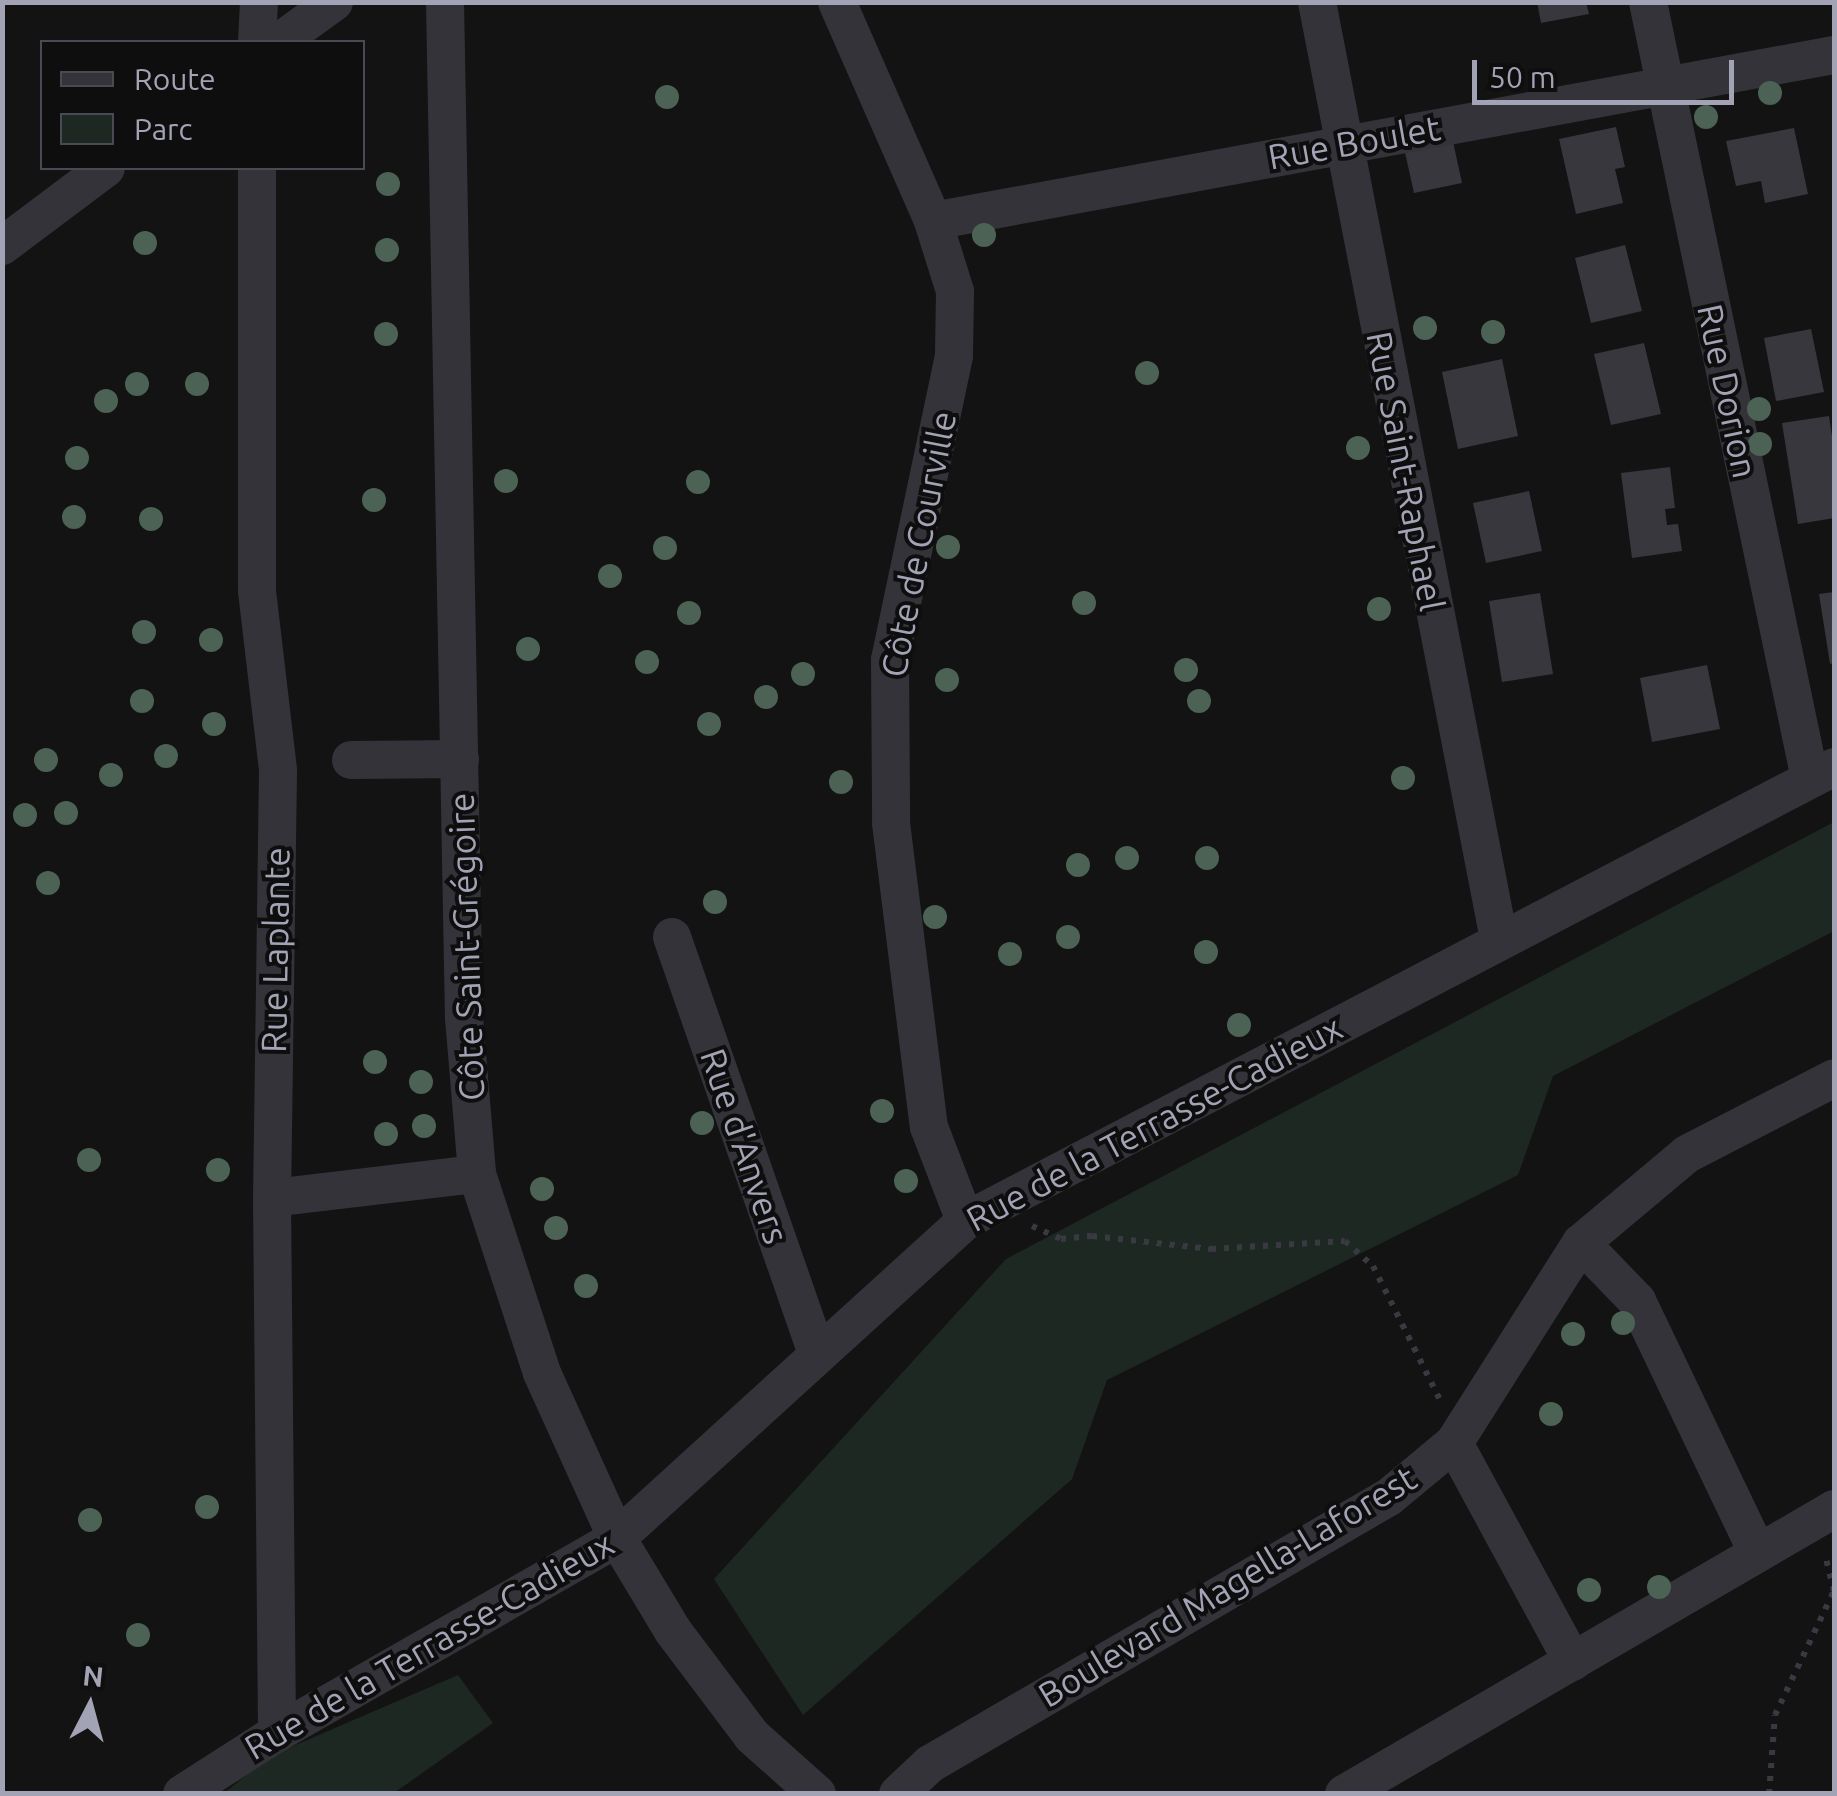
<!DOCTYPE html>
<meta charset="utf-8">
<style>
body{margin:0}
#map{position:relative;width:1837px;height:1796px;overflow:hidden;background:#131314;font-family:Ubuntu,sans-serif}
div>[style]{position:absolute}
.green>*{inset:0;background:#1e2822}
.building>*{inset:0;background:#38373d}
.path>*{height:6px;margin-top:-3px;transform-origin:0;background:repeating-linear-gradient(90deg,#393941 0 5px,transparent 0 13px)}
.minor>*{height:38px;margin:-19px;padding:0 19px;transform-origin:19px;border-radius:19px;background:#34333a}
.trees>*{width:24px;height:24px;margin:-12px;border-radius:50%;background:#4b6254}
span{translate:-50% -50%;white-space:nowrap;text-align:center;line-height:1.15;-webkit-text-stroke:8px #0e0e0f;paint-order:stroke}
.street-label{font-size:35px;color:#a3a3b6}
.frame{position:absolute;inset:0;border:5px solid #a3a3b6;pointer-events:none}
.legend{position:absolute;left:40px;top:40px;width:325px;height:130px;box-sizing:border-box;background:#0e0e0f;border:2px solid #4a4a52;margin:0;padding:12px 18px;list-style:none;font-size:30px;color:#a3a3b6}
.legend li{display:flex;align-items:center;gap:20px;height:50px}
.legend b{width:50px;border:2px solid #4a4a52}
.north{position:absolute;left:40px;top:1656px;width:100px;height:100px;-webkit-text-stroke:8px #0e0e0f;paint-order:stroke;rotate:6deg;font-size:28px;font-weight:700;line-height:40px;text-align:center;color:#a3a3b6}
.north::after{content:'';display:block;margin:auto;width:35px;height:45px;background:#a3a3b6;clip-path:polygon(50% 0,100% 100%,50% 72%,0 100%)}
.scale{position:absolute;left:1472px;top:60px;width:262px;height:45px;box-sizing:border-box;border:5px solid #a3a3b6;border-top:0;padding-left:12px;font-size:30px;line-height:35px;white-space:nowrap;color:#a3a3b6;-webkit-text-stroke:8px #0e0e0f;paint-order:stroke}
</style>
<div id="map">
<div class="green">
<i style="clip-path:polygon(1834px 822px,1834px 931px,1553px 1076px,1518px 1175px,1107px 1380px,1072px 1479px,803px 1715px,714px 1579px,1006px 1259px)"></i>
<i style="clip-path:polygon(458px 1675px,493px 1723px,394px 1793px,223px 1794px,270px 1756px)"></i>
</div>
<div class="building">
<i style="clip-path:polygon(1537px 2px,1586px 2px,1589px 14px,1541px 23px)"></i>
<i style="clip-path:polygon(1616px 127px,1625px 167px,1615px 169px,1623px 203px,1576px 214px,1559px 139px)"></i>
<i style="clip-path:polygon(1794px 128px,1808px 194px,1765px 203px,1761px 181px,1736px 186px,1726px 141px)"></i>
<i style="clip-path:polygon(1452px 137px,1462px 183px,1414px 193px,1404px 148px)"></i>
<i style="clip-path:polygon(1625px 245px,1642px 311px,1591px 323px,1575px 258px)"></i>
<i style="clip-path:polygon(1811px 329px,1824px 392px,1776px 401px,1764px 338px)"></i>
<i style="clip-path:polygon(1644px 343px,1661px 414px,1611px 425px,1594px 354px)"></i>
<i style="clip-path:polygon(1502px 359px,1518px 436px,1458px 449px,1442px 372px)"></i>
<i style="clip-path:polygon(1829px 416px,1834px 450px,1834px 518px,1798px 524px,1782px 423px)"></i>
<i style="clip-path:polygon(1670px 467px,1675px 508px,1665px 509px,1667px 525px,1678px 524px,1682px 551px,1632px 558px,1621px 473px)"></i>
<i style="clip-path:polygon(1529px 491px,1542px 551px,1486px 563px,1473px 503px)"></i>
<i style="clip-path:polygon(1834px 592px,1834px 663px,1830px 664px,1819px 594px)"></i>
<i style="clip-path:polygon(1540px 593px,1553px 674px,1502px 682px,1489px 601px)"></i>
<i style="clip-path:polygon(1707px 665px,1720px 729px,1652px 742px,1640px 678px)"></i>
</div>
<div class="path">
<i style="left:1032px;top:1226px;width:32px;rotate:24deg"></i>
<i style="left:1061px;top:1239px;width:31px;rotate:-6deg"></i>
<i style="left:1092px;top:1236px;width:120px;rotate:6.2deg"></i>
<i style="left:1211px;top:1249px;width:134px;rotate:-3.4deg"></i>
<i style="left:1345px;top:1241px;width:38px;rotate:42deg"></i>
<i style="left:1373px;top:1266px;width:148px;rotate:63.4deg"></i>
<i style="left:1769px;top:1794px;width:79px;rotate:-85.7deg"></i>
<i style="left:1775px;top:1715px;width:137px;rotate:-64.6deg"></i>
<i style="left:1834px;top:1591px;width:38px;rotate:-104deg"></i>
</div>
<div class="minor">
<i style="left:445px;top:2px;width:1016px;rotate:88.93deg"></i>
<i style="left:464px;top:1018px;width:157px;rotate:85.2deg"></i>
<i style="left:477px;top:1174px;width:209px;rotate:71.9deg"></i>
<i style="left:542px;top:1373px;width:181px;rotate:65.6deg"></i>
<i style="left:617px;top:1538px;width:109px;rotate:58.9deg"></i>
<i style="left:673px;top:1631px;width:131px;rotate:53deg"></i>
<i style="left:752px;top:1736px;width:87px;rotate:41.7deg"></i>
<i style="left:837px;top:2px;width:239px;rotate:66.3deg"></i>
<i style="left:933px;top:221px;width:73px;rotate:72.6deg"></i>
<i style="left:955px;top:291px;width:65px;rotate:90.9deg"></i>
<i style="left:954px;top:356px;width:311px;rotate:101.9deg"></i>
<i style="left:890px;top:660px;width:163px;rotate:89.6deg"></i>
<i style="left:891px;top:823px;width:306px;rotate:82.9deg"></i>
<i style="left:929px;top:1127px;width:101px;rotate:69deg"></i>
<i style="left:1317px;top:2px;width:955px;rotate:79.01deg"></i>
<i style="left:1648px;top:2px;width:794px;rotate:78.22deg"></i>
<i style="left:257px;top:42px;width:40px;rotate:-87.1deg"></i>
<i style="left:279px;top:42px;width:68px;rotate:-36deg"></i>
<i style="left:257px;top:168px;width:423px;rotate:90deg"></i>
<i style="left:257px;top:591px;width:181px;rotate:83.3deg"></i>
<i style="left:278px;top:771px;width:427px;rotate:90.8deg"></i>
<i style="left:272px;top:1198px;width:535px;rotate:89.46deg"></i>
<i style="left:933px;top:221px;width:916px;rotate:-10.44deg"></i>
<i style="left:2px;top:246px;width:130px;rotate:-36.9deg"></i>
<i style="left:351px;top:760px;width:109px;rotate:-0.5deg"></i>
<i style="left:672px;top:937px;width:441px;rotate:70.8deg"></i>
<i style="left:272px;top:1198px;width:206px;rotate:-6.7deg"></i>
<i style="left:1581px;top:1243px;width:81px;rotate:46deg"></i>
<i style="left:1637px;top:1301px;width:278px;rotate:64.4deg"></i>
<i style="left:1454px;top:1443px;width:249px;rotate:61.5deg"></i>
<i style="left:182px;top:1794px;width:113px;rotate:-32.7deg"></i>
<i style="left:277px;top:1733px;width:392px;rotate:-29.8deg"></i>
<i style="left:617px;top:1538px;width:471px;rotate:-42.3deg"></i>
<i style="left:965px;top:1221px;width:980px;rotate:-27.58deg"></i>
<i style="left:898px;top:1794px;width:44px;rotate:-43.2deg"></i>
<i style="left:930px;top:1764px;width:531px;rotate:-30.19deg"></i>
<i style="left:1389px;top:1497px;width:85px;rotate:-39.7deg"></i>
<i style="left:1454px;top:1443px;width:237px;rotate:-57.6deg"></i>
<i style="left:1581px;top:1243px;width:138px;rotate:-40deg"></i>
<i style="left:1687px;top:1154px;width:165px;rotate:-27.3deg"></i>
<i style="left:1344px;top:1794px;width:567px;rotate:-30.18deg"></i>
</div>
<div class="trees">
<i style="left:1770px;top:93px"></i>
<i style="left:667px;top:97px"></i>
<i style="left:1706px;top:117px"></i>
<i style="left:388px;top:184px"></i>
<i style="left:984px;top:235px"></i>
<i style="left:145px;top:243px"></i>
<i style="left:387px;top:250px"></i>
<i style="left:1425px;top:328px"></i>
<i style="left:1493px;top:332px"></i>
<i style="left:386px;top:334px"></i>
<i style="left:1147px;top:373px"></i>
<i style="left:137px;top:384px"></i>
<i style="left:197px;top:384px"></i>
<i style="left:106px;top:401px"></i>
<i style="left:1759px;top:409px"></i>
<i style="left:1760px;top:444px"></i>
<i style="left:1358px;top:448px"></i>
<i style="left:77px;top:458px"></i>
<i style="left:506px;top:481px"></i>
<i style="left:698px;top:482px"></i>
<i style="left:374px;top:500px"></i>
<i style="left:74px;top:517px"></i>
<i style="left:151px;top:519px"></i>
<i style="left:948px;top:547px"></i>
<i style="left:665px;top:548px"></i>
<i style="left:610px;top:576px"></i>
<i style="left:1084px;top:603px"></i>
<i style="left:1379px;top:609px"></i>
<i style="left:689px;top:613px"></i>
<i style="left:144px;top:632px"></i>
<i style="left:211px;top:640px"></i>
<i style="left:528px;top:649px"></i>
<i style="left:647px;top:662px"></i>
<i style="left:1186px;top:670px"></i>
<i style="left:803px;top:674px"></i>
<i style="left:947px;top:680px"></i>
<i style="left:766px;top:697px"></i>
<i style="left:142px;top:701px"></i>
<i style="left:1199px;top:701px"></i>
<i style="left:214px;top:724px"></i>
<i style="left:709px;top:724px"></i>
<i style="left:166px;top:756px"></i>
<i style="left:46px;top:760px"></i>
<i style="left:111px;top:775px"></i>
<i style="left:1403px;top:778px"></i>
<i style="left:841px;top:782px"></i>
<i style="left:66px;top:813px"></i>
<i style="left:25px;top:815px"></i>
<i style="left:1127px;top:858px"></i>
<i style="left:1207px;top:858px"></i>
<i style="left:1078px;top:865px"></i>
<i style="left:48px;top:883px"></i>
<i style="left:715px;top:902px"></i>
<i style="left:935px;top:917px"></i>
<i style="left:1068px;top:937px"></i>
<i style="left:1206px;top:952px"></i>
<i style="left:1010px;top:954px"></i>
<i style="left:1239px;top:1025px"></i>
<i style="left:375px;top:1062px"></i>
<i style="left:421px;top:1082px"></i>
<i style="left:882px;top:1111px"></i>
<i style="left:702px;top:1123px"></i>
<i style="left:424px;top:1126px"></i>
<i style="left:386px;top:1134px"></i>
<i style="left:89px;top:1160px"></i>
<i style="left:218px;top:1170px"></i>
<i style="left:906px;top:1181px"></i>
<i style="left:542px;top:1189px"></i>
<i style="left:556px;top:1228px"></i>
<i style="left:586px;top:1286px"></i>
<i style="left:1623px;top:1323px"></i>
<i style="left:1573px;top:1334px"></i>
<i style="left:1551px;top:1414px"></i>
<i style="left:207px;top:1507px"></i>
<i style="left:90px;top:1520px"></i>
<i style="left:1659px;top:1587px"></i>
<i style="left:1589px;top:1590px"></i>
<i style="left:138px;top:1635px"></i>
</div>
<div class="street-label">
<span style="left:1354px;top:142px;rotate:-10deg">Rue Boulet</span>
<span style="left:1728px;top:391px;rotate:78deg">Rue Dorion</span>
<span style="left:1406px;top:471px;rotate:79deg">Rue Saint-Raphael</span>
<span style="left:918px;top:544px;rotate:-79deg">Côte de Courville</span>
<span style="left:466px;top:947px;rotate:-92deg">Côte Saint-Grégoire</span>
<span style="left:275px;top:950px;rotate:-89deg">Rue Laplante</span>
<span style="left:1154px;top:1123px;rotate:-28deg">Rue de la Terrasse-Cadieux</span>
<span style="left:745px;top:1146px;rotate:71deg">Rue d'Anvers</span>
<span style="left:1227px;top:1586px;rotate:-31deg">Boulevard Magella-Laforest</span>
<span style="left:429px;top:1645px;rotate:-30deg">Rue de la Terrasse-Cadieux</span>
</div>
<div class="frame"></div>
<ul class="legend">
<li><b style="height:12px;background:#34333a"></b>Route</li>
<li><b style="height:28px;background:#1e2822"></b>Parc</li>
</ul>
<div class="north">N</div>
<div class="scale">50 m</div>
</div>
